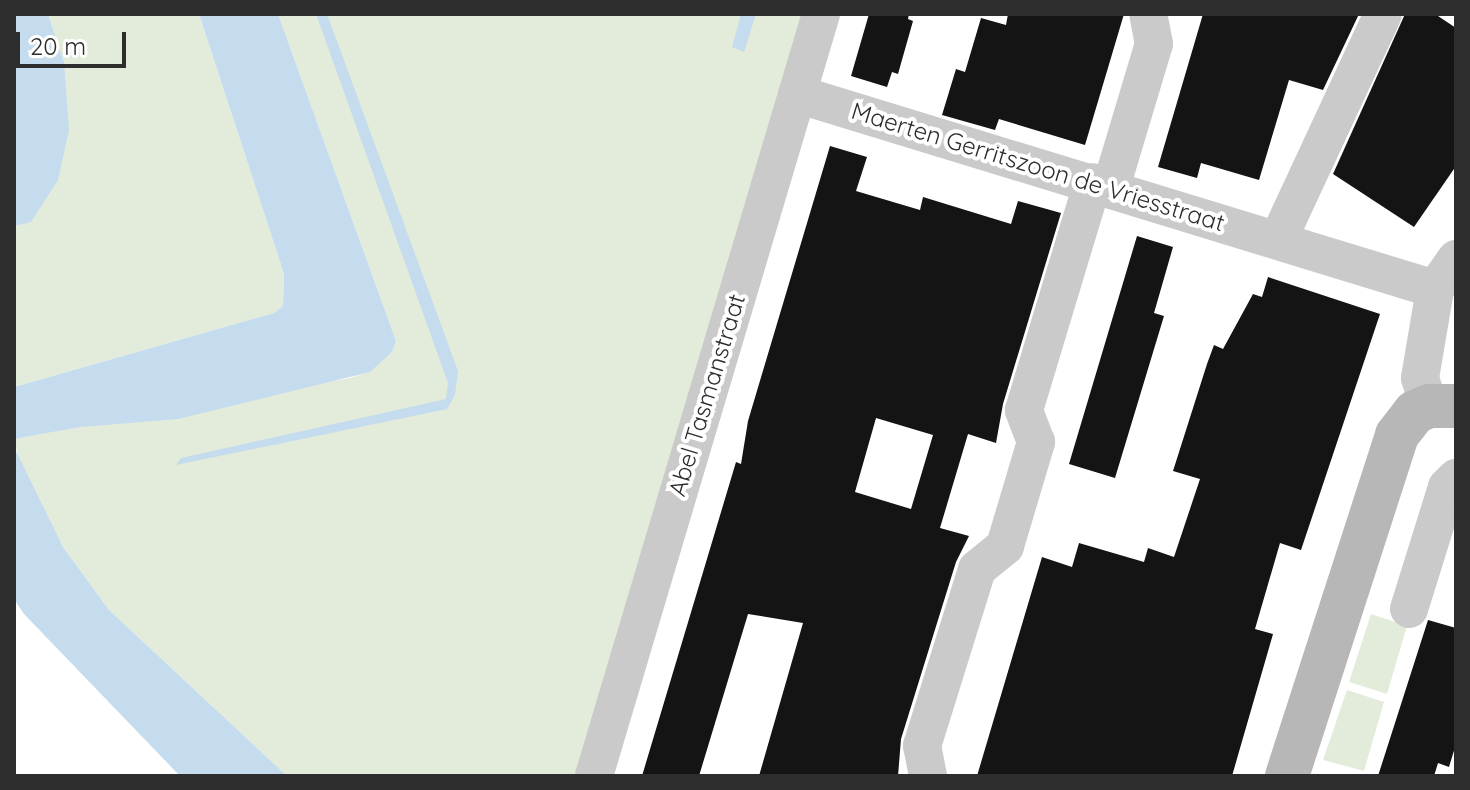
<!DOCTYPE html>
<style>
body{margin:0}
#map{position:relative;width:1470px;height:790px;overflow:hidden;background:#fff;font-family:Quicksand,sans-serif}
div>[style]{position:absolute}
.green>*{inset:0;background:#e3ecda}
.water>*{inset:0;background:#c4dced}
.building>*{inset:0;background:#141414}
.street>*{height:38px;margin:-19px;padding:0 19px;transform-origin:19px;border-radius:19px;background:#cacaca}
.secondary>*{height:44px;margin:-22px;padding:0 22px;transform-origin:22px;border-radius:22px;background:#b7b7b7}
span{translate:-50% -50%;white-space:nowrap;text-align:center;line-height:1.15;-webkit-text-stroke:8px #fff;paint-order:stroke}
.street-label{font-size:24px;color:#2d2d2d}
.frame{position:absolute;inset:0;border:16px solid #2d2d2d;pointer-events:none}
.scale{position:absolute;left:16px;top:32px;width:110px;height:36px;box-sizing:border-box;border:4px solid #2d2d2d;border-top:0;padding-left:10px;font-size:24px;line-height:28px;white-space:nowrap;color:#2d2d2d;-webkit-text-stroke:6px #fff;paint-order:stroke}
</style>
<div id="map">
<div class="green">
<i style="clip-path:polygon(48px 14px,199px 14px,284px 274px,283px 306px,274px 313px,14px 387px,14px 226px,31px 221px,64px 62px)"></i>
<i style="clip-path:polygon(278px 14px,808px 14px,577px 776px,287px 776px,109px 610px,63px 547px,21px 469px,14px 439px,350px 378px,369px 372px,392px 352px,396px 341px)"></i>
<i style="clip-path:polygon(1371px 614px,1407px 626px,1387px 694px,1349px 682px)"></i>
<i style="clip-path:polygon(1347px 690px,1384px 702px,1364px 771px,1323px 760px)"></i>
</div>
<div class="water">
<i style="clip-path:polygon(14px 14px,48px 14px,64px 62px,69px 130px,58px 180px,31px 222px,14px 226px)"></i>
<i style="clip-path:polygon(199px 14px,278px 14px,396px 341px,392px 352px,370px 372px,178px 419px,81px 427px,14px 439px,14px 387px,274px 313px,283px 306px,284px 274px)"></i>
<i style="clip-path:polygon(316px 14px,327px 14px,458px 371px,455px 395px,447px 409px,176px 465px,181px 458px,446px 399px,448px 383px)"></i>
<i style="clip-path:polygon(741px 14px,756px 14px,744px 52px,732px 47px)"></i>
<i style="clip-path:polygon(14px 447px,63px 547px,109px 610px,287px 776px,180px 776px,24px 614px,14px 599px)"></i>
</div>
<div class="building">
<i style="clip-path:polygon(869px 14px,909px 14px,908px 19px,913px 21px,898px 74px,892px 72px,887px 87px,851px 76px)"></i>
<i style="clip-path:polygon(1008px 14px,1124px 14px,1085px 145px,999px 119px,995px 130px,942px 115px,956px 69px,965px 72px,981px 18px,1006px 25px)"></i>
<i style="clip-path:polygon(1203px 14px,1359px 14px,1323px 90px,1289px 80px,1259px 180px,1201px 163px,1197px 178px,1158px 167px)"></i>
<i style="clip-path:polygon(1405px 14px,1435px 14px,1456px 28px,1456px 166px,1414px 227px,1333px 174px)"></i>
<i style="clip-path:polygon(evenodd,830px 146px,867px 157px,856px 191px,920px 210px,923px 197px,1011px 224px,1018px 201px,1061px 213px,1003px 404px,996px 443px,968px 434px,940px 528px,969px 536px,956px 562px,901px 739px,898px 776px,759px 776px,803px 623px,748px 614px,699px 776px,642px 776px,736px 462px,741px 464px,748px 421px,830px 146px,876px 418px,933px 435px,911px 509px,855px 492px,876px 418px)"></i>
<i style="clip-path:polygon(1137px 236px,1173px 247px,1154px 313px,1164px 316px,1115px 478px,1069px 464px)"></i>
<i style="clip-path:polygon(1268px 277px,1380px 314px,1301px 550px,1280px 543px,1255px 629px,1273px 634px,1232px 776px,977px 776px,1042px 557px,1072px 567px,1079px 543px,1144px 562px,1148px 548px,1174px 557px,1200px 479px,1173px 471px,1207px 364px,1214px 345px,1223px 349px,1253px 294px,1262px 297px)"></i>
<i style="clip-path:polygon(1428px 620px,1456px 628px,1456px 744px,1449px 767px,1438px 763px,1434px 776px,1378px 776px)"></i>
</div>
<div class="street">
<i style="left:797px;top:94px;width:667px;rotate:17deg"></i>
<i style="left:1111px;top:187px;width:149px;rotate:-73.3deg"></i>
<i style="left:1154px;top:44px;width:31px;rotate:-101deg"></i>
<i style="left:1278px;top:240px;width:249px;rotate:-65.1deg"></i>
<i style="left:1429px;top:406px;width:29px;rotate:-108deg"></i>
<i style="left:1420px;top:378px;width:90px;rotate:-80.4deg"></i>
<i style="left:1435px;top:289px;width:37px;rotate:-55deg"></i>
<i style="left:1409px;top:609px;width:128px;rotate:-72.7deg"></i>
<i style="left:1447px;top:487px;width:13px;rotate:-45deg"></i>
<i style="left:594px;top:776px;width:795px;rotate:-73.41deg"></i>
<i style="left:928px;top:776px;width:31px;rotate:-101deg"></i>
<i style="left:922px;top:746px;width:185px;rotate:-72.7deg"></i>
<i style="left:977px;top:569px;width:36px;rotate:-39deg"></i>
<i style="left:1005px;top:546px;width:109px;rotate:-73.4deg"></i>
<i style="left:1036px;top:442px;width:34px;rotate:-111deg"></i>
<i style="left:1024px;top:410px;width:238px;rotate:-73.2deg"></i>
</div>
<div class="secondary">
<i style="left:1287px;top:776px;width:358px;rotate:-72.1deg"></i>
<i style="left:1397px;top:435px;width:29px;rotate:-52deg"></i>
<i style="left:1415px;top:412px;width:15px;rotate:-23deg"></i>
<i style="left:1429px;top:406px;width:27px"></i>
</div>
<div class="street-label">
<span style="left:1038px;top:167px;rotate:17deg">Maerten Gerritszoon de Vriesstraat</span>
<span style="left:707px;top:395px;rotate:-73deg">Abel Tasmanstraat</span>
</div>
<div class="frame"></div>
<div class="scale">20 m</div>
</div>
